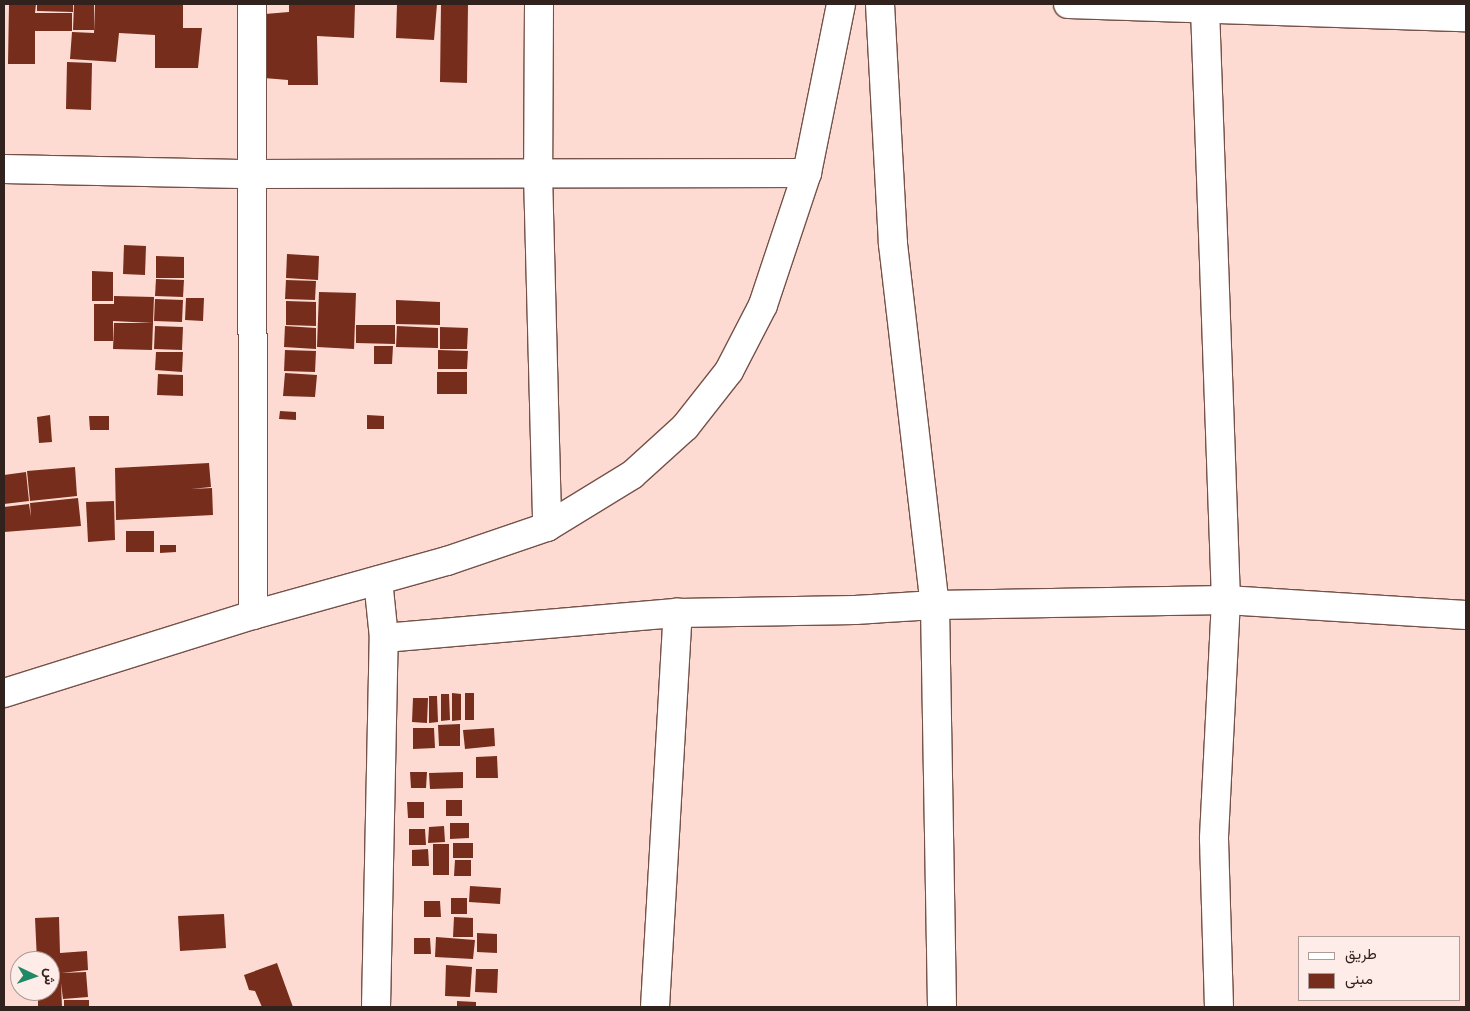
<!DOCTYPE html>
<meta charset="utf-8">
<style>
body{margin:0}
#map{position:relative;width:1470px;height:1011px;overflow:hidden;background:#fddbd2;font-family:"Fira Sans Condensed",Vazirmatn,sans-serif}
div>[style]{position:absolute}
.building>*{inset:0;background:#762d1c}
.roads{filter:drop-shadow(1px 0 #755249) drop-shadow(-1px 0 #755249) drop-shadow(0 1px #755249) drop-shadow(0 -1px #755249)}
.minor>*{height:28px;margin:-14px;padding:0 14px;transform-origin:14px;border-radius:14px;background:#fff}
.highway>*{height:28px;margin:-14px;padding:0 14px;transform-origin:14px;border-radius:14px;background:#fff}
span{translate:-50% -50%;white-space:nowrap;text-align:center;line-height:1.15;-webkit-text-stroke:5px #feece8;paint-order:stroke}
.frame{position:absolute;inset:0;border:5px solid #31221e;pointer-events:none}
.legend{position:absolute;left:1298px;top:936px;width:162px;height:65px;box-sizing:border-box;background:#feece8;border:1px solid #ac9b97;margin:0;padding:6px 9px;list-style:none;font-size:15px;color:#31221e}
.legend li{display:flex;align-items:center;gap:10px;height:25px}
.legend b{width:25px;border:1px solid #ac9b97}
.north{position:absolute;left:10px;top:951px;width:50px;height:50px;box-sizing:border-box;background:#feece8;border:1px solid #ac9b97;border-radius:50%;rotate:93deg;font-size:14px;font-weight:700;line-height:20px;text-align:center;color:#31221e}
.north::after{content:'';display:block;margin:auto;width:18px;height:22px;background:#208a67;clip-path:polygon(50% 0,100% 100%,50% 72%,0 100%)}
</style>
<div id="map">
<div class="building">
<i style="clip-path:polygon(9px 4px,36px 4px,35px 13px,72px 13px,72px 31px,35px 31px,35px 64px,8px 64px)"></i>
<i style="clip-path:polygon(37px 4px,73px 4px,73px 12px,37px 11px)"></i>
<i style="clip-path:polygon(74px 4px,94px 4px,94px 30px,73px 30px)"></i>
<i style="clip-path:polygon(95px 4px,183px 4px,183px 28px,202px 28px,198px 68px,155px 68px,155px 35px,119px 33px,116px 62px,70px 59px,72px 32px,94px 33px)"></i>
<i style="clip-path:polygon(289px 4px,355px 4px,354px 38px,317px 36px,318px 85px,288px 85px,288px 80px,264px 78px,265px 14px,289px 12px)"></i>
<i style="clip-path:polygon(397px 4px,437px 4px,434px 40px,396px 38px)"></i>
<i style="clip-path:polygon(441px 4px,468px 4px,467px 83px,440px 82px)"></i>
<i style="clip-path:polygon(67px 62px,92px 63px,91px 110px,66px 109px)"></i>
<i style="clip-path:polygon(124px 245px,146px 246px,145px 275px,123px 274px)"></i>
<i style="clip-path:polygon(287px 254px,319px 256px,318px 280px,286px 278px)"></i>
<i style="clip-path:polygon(156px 256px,184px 257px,184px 278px,156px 278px)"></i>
<i style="clip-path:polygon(92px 271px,113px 272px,113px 301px,92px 301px)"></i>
<i style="clip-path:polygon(156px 279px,184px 280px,183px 297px,155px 296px)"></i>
<i style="clip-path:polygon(286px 280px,316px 281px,315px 300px,285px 299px)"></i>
<i style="clip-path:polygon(319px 292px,356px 293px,354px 349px,317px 347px)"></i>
<i style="clip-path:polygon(114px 296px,154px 297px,153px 323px,113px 321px,113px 341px,94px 341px,94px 304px,114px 304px)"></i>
<i style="clip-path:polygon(186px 298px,204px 298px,203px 321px,185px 320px)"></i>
<i style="clip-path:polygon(155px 299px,183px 300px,182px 322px,154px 321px)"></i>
<i style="clip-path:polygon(396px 300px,440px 302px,440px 325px,396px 324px)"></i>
<i style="clip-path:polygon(286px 301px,316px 302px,316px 326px,286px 325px)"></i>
<i style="clip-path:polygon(114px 323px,153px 323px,152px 350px,113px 349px)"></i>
<i style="clip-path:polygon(356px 325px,395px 325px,395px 344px,356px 343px)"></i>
<i style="clip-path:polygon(155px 326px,183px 327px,182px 350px,154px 349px)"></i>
<i style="clip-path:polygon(285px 326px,316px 328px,316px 349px,284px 347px)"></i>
<i style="clip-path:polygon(397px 326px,438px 328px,438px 348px,396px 347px)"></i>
<i style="clip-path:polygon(440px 327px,468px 328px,467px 349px,440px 349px)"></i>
<i style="clip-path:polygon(374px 346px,393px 346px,392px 364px,374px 364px)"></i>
<i style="clip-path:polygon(285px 350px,316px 351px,315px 372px,284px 371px)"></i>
<i style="clip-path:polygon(438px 350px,468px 351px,467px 369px,438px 369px)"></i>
<i style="clip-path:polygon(156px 352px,183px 352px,182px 372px,155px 370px)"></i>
<i style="clip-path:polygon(437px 372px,467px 372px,467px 394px,437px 394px)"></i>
<i style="clip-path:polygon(285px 373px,317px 375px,315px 397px,283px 396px)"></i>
<i style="clip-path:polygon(158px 374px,183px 375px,183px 396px,157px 395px)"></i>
<i style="clip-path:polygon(280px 411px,296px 412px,296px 420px,279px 419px)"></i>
<i style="clip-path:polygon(50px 415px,52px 442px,39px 443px,37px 417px)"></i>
<i style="clip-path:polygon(367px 415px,384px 416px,384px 429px,367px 429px)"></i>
<i style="clip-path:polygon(89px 416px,109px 416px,109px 430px,90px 430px)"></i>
<i style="clip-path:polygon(209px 463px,211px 487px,191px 489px,212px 488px,213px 515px,116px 520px,115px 468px)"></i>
<i style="clip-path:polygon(75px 467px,77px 496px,30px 501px,27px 471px)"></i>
<i style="clip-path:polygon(26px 472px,29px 501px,4px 504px,4px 475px)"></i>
<i style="clip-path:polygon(78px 498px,81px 526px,4px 532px,4px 507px,29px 504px,31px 517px,30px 503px)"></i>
<i style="clip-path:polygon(114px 501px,115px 540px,88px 542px,86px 502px)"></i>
<i style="clip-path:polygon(126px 531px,154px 531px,154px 552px,126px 552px)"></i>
<i style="clip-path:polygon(160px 545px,176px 545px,176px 552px,160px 553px)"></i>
<i style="clip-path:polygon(452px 693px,461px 694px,461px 720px,452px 721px)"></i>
<i style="clip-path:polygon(465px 693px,474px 693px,474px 720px,465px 720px)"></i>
<i style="clip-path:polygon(441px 694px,449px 694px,450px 720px,441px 721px)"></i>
<i style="clip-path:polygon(429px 696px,437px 696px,438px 722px,429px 723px)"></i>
<i style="clip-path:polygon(413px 698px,428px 698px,427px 723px,412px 722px)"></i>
<i style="clip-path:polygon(460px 724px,460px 746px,439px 746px,438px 725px)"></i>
<i style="clip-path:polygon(413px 728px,434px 728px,435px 748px,413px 749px)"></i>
<i style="clip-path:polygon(494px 728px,495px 746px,465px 749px,463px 730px)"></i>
<i style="clip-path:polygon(497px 756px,498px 778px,476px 778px,476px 757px)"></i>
<i style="clip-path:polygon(410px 772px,427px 772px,426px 788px,411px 788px)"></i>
<i style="clip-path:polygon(463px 772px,463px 788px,430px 789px,429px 773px)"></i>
<i style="clip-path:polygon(446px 800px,462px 800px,462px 816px,446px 816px)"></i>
<i style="clip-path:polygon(407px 802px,424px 802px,424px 818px,408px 818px)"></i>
<i style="clip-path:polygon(450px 823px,469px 823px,469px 838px,450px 839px)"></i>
<i style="clip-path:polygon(444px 826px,445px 842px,428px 843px,429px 827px)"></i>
<i style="clip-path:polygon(409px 829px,425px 829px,426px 845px,409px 845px)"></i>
<i style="clip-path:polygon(453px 843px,473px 843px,473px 858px,453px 858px)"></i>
<i style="clip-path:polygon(433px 844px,449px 844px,449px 875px,433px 875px)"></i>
<i style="clip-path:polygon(428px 849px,429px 866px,412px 866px,412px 850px)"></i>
<i style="clip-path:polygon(455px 860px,471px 860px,471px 876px,454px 876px)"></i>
<i style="clip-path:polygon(470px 886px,501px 888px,500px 904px,469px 902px)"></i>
<i style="clip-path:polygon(451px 898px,467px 898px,467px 914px,451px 914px)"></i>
<i style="clip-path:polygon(424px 901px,440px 901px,441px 917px,424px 917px)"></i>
<i style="clip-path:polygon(224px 914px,226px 948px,180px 951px,178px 916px)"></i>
<i style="clip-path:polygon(59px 917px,60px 953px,87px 951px,88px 970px,61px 973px,86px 972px,88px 997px,63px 999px,61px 983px,62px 1007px,38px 1007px,38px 991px,50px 991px,50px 961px,37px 961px,35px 918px)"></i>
<i style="clip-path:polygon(454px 917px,473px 918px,473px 937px,453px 937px)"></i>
<i style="clip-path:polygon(477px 933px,497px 934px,497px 953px,477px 952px)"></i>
<i style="clip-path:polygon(436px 937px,475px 940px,473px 959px,435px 957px)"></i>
<i style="clip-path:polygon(414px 938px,430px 938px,431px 954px,414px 954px)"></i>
<i style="clip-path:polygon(277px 963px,293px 1007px,262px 1007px,255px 991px,249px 990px,244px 975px)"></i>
<i style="clip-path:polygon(446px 965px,472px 967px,470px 997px,445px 996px)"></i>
<i style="clip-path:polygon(476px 969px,498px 969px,497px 993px,475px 992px)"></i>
<i style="clip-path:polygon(64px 1000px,89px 1000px,89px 1007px,64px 1007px)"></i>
<i style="clip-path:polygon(457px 1001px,476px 1002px,476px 1007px,457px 1007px)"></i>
</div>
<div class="roads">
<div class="minor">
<i style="left:252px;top:4px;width:611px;rotate:89.91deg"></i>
<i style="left:539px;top:4px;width:170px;rotate:90.3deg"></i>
<i style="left:538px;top:174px;width:353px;rotate:88.5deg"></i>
<i style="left:880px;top:4px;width:240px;rotate:86.9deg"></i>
<i style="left:893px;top:244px;width:363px;rotate:83.4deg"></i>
<i style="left:935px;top:605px;width:402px;rotate:89deg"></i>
<i style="left:1068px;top:4px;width:398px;rotate:1.9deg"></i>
<i style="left:1205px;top:8px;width:592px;rotate:87.97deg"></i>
<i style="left:1226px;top:600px;width:239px;rotate:92.9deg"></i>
<i style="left:1214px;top:839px;width:168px;rotate:88.3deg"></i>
<i style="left:4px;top:169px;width:248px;rotate:1.2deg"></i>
<i style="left:252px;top:174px;width:555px;rotate:-0.1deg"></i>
<i style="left:384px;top:638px;width:295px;rotate:-4.9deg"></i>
<i style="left:678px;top:613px;width:177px;rotate:-1deg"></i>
<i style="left:855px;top:610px;width:80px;rotate:-3.6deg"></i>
<i style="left:935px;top:605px;width:291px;rotate:-1deg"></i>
<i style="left:1226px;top:600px;width:240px;rotate:3.6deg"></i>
<i style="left:376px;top:1007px;width:369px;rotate:-88.8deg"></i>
<i style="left:384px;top:638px;width:58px;rotate:-95.9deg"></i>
<i style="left:655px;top:1007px;width:395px;rotate:-86.7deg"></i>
</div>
<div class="highway">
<i style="left:4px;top:693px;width:261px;rotate:-17.4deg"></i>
<i style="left:253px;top:615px;width:201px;rotate:-15.6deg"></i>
<i style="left:447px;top:561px;width:106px;rotate:-18.8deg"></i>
<i style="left:547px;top:527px;width:100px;rotate:-31.5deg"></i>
<i style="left:632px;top:475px;width:72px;rotate:-42.2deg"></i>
<i style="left:685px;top:427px;width:71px;rotate:-51.8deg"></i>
<i style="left:729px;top:371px;width:74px;rotate:-62.7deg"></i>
<i style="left:763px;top:305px;width:139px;rotate:-71.6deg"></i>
<i style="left:807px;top:173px;width:172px;rotate:-78.6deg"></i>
</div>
</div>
<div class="frame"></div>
<ul class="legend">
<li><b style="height:6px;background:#fff"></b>طريق</li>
<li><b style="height:14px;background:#762d1c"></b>مبنى</li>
</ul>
<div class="north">ش</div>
</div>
